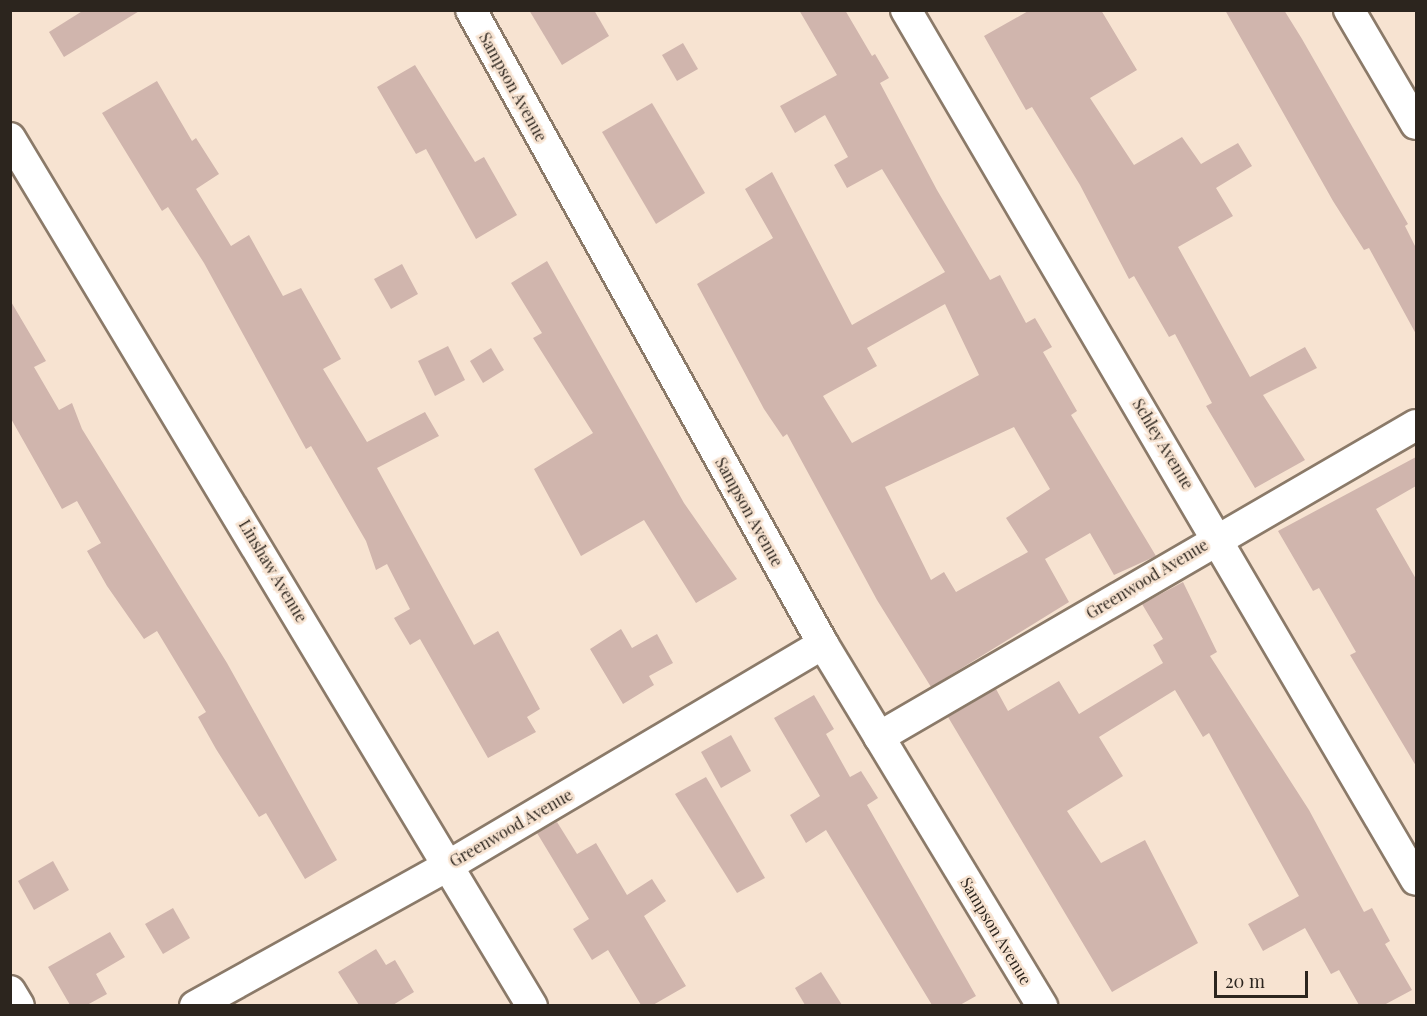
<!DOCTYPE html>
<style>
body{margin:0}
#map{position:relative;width:1427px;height:1016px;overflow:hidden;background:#f7e3d1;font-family:"Playfair Display",serif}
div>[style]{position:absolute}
.building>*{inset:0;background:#d0b5ad}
.roads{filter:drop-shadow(2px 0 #8b7a69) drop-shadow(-2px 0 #8b7a69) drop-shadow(0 2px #8b7a69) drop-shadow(0 -2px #8b7a69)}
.minor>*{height:30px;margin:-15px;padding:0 15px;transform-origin:15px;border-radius:15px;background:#fff}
span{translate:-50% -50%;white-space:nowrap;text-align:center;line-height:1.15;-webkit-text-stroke:5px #f7e3d1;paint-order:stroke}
.street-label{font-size:16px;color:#2c251e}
.frame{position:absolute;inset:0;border:12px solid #2c251e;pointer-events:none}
.scale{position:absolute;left:1214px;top:971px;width:94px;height:27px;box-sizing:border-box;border:3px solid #2c251e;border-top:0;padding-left:8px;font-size:18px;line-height:21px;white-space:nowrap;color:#2c251e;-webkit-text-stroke:4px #f7e3d1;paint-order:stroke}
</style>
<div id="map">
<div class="building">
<i style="clip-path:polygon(84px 10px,141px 10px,64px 57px,49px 32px)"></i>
<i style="clip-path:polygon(529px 10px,594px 10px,609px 36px,562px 65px)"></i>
<i style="clip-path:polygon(evenodd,799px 10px,845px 10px,872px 56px,875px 54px,889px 78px,880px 83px,937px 190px,990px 280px,1000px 275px,1026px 323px,1035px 318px,1052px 347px,1043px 352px,1077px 411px,1071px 415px,1156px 556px,1114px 575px,1090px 533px,1045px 559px,1069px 602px,931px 687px,877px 600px,787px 434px,783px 437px,764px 409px,697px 284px,773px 238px,745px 189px,772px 172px,852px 325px,945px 272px,882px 169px,847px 188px,834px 165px,848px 157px,825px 115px,795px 133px,780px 106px,837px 75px,799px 10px,945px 304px,979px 375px,852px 443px,823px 396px,877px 366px,867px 348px,945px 304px,799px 10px,1014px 427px,1050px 489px,1006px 518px,1028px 552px,956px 592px,944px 572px,931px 580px,885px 487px,1014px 427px)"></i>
<i style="clip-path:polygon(1030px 10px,1101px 10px,1137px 70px,1090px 98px,1134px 165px,1182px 137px,1201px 164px,1238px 143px,1252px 166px,1216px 188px,1233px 216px,1178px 247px,1250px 377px,1305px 347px,1317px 368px,1263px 395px,1305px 460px,1255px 488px,1206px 406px,1212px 403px,1175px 334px,1169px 337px,1134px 276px,1129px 279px,1080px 185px,1032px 107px,1026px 110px,984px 36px)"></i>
<i style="clip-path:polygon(1225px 10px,1284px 10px,1302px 39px,1408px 224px,1405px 226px,1416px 248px,1416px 334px,1369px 248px,1364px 250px,1333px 201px)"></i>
<i style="clip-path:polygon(683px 43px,698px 69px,677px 81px,662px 55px)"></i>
<i style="clip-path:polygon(415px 65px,475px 162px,484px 157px,517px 215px,476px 239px,426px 149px,416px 154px,377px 87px)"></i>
<i style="clip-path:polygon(157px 81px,192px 141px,196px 138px,219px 174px,196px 189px,231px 246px,249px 235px,283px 296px,301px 288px,341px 359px,323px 369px,367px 442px,425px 412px,439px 436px,377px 468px,474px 645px,498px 631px,540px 709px,527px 717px,536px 732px,488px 758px,420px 639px,410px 645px,394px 618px,410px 609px,387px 564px,376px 570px,366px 541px,311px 446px,306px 449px,204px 263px,168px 207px,162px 211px,102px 113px)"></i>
<i style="clip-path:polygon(652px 103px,705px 193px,656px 224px,602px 132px)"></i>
<i style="clip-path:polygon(547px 261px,684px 503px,737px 579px,696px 603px,644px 520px,581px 556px,534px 469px,593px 433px,533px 338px,542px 333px,511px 283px)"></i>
<i style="clip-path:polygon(402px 264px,418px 294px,391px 309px,374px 279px)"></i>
<i style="clip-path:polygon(10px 300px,46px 361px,34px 367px,59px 410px,72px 403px,82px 429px,227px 663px,337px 860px,305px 879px,266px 813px,259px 817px,216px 749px,198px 717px,206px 712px,157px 631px,144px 639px,107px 586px,87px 551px,101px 543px,77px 501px,62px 509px,10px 417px)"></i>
<i style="clip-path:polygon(448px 346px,465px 380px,435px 396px,418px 361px)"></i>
<i style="clip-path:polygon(491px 348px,504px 370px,483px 383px,470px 361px)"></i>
<i style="clip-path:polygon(1416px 457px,1416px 486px,1376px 509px,1416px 579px,1416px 766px,1350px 655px,1356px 652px,1319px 588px,1313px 591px,1278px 531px)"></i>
<i style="clip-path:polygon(1183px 582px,1217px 652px,1210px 656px,1309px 810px,1364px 912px,1372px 908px,1390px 941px,1385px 944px,1412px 990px,1384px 1005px,1359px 1005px,1339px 970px,1331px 974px,1305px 928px,1263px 951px,1248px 924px,1299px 896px,1209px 733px,1203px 737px,1175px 690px,1099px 737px,1123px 776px,1067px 811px,1101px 863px,1145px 840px,1198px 943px,1112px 992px,948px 717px,996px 689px,1008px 711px,1059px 681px,1079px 714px,1163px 663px,1153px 645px,1163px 639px,1142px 604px)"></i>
<i style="clip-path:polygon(621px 629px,632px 648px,657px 634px,673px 663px,649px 676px,654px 685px,623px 704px,590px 649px)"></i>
<i style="clip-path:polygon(814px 695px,834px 729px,826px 734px,850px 777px,861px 771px,878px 798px,867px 805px,976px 996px,960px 1005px,932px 1005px,826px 830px,806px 843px,790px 815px,820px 796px,774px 718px)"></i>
<i style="clip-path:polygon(731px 735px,751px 771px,721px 788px,701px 752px)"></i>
<i style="clip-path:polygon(706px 777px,765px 878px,737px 893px,675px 794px)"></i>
<i style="clip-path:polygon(557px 822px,577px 854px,596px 843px,627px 895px,652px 879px,666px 901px,644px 916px,686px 986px,653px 1005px,641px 1005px,608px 950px,592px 960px,573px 929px,589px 919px,537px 833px)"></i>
<i style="clip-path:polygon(53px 861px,69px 890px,34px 910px,18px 881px)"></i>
<i style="clip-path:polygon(173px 908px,190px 938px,163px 954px,145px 924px)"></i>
<i style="clip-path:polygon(110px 932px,125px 957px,96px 974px,107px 994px,87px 1005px,70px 1005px,48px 967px)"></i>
<i style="clip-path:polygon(376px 949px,386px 965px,395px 960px,414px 992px,393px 1005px,359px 1005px,338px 972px)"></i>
<i style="clip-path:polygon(821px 972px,842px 1005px,805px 1005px,795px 988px)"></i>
</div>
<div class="roads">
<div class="minor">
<i style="left:471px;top:10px;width:725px;rotate:60.96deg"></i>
<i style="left:823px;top:644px;width:423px;rotate:58.8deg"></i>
<i style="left:906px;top:10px;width:1008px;rotate:59.62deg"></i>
<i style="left:1349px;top:10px;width:132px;rotate:59.6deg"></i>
<i style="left:10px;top:138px;width:1013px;rotate:58.98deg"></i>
<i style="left:879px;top:737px;width:621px;rotate:-30.16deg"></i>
<i style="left:10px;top:991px;width:17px;rotate:59deg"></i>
<i style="left:195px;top:1006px;width:293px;rotate:-29deg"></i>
<i style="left:451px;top:864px;width:432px;rotate:-30.6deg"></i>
</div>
</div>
<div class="street-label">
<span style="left:513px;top:87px;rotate:61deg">Sampson Avenue</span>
<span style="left:1163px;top:444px;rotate:59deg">Schley Avenue</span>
<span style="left:749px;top:512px;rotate:61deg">Sampson Avenue</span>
<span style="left:273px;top:571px;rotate:59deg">Linshaw Avenue</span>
<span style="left:1147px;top:579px;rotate:-31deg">Greenwood Avenue</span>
<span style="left:511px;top:828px;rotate:-30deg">Greenwood Avenue</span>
<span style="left:996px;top:931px;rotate:59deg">Sampson Avenue</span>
</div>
<div class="frame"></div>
<div class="scale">20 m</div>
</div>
